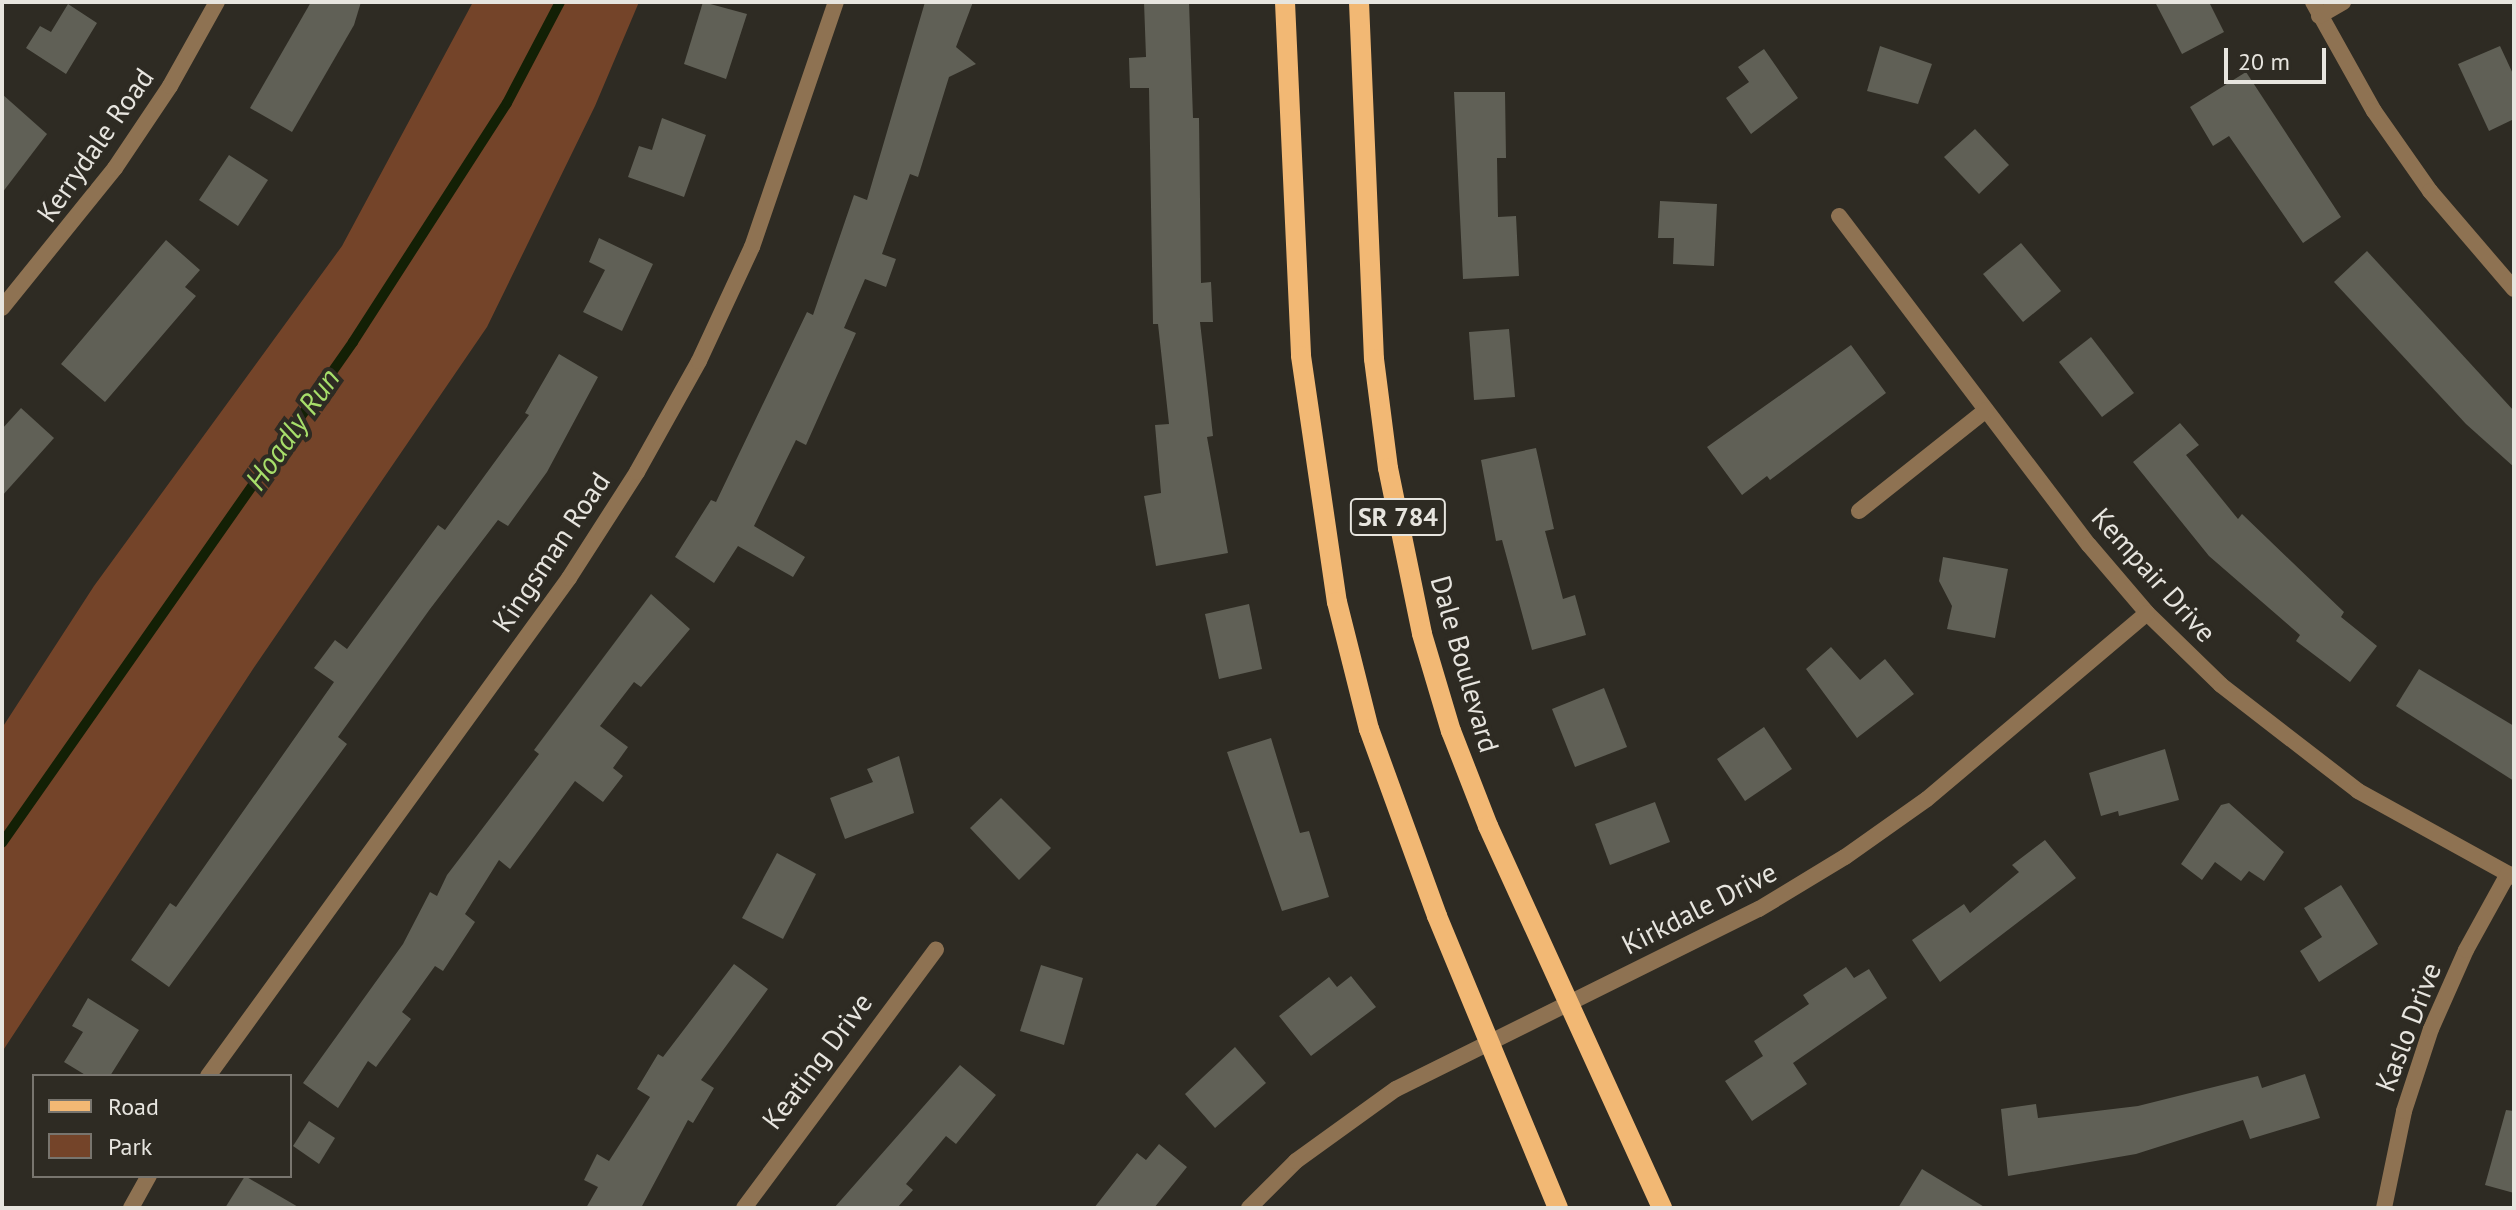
<!DOCTYPE html>
<style>
body{margin:0}
#map{position:relative;width:2516px;height:1210px;overflow:hidden;background:#2e2b23;font-family:"PT Sans",sans-serif}
div>[style]{position:absolute}
.green>*{inset:0;background:#744429}
.stream>*{height:10px;margin:-5px;padding:0 5px;transform-origin:5px;border-radius:5px;background:#132005}
.building>*{inset:0;background:#606056}
.street>*{height:16px;margin:-8px;padding:0 8px;transform-origin:8px;border-radius:8px;background:#8e7252}
.primary>*{height:20px;margin:-10px;padding:0 10px;transform-origin:10px;border-radius:10px;background:#f2b874}
span{translate:-50% -50%;white-space:nowrap;text-align:center;line-height:1.15;-webkit-text-stroke:8px #2e2b23;paint-order:stroke}
.shield-label span{padding:2px 6px;background:#2e2b23;border:2px solid;border-radius:6px;-webkit-text-stroke-width:0}
.shield-label{font-size:26px;color:#e7e5df;font-weight:700}
.street-label{font-size:28px;color:#e7e5df}
.water-label{font-size:30px;color:#a7de6a;font-style:italic}
.frame{position:absolute;inset:0;border:4px solid #e7e5df;pointer-events:none}
.legend{position:absolute;left:32px;top:1074px;width:260px;height:104px;box-sizing:border-box;background:#2e2b23;border:2px solid #78756e;margin:0;padding:10px 14px;list-style:none;font-size:24px;color:#e7e5df}
.legend li{display:flex;align-items:center;gap:16px;height:40px}
.legend b{width:40px;border:2px solid #78756e}
.scale{position:absolute;left:2224px;top:48px;width:102px;height:36px;box-sizing:border-box;border:4px solid #e7e5df;border-top:0;padding-left:10px;font-size:24px;line-height:28px;white-space:nowrap;color:#e7e5df;-webkit-text-stroke:6px #2e2b23;paint-order:stroke}
</style>
<div id="map">
<div class="green">
<i style="clip-path:polygon(473px 2px,639px 2px,595px 106px,487px 327px,253px 669px,2px 1052px,2px 728px,94px 586px,342px 246px)"></i>
</div>
<div class="stream">
<i style="left:2px;top:843px;width:612px;rotate:-54.98deg"></i>
<i style="left:353px;top:342px;width:284px;rotate:-57.2deg"></i>
<i style="left:507px;top:103px;width:114px;rotate:-62.3deg"></i>
</div>
<div class="building">
<i style="clip-path:polygon(311px 2px,361px 2px,354px 25px,292px 132px,250px 108px)"></i>
<i style="clip-path:polygon(703px 2px,747px 14px,726px 79px,684px 64px)"></i>
<i style="clip-path:polygon(925px 2px,973px 2px,956px 47px,976px 64px,949px 77px,918px 177px,910px 174px,882px 254px,896px 259px,886px 287px,865px 279px,844px 328px,856px 333px,806px 445px,796px 440px,754px 526px,805px 557px,793px 577px,738px 546px,714px 583px,675px 557px,711px 500px,716px 502px,807px 312px,813px 315px,854px 195px,867px 200px)"></i>
<i style="clip-path:polygon(1144px 2px,1189px 2px,1193px 118px,1199px 118px,1201px 283px,1211px 282px,1213px 322px,1200px 322px,1213px 436px,1207px 437px,1228px 553px,1156px 566px,1144px 496px,1161px 493px,1155px 425px,1169px 424px,1158px 324px,1153px 324px,1149px 88px,1130px 88px,1129px 58px,1146px 57px)"></i>
<i style="clip-path:polygon(2155px 2px,2209px 2px,2224px 32px,2182px 54px)"></i>
<i style="clip-path:polygon(68px 4px,97px 23px,66px 74px,26px 48px,40px 26px,51px 32px)"></i>
<i style="clip-path:polygon(1880px 46px,1932px 64px,1918px 104px,1867px 91px)"></i>
<i style="clip-path:polygon(2500px 46px,2514px 76px,2514px 119px,2489px 131px,2458px 64px)"></i>
<i style="clip-path:polygon(1764px 49px,1798px 98px,1751px 134px,1726px 98px,1749px 82px,1738px 67px)"></i>
<i style="clip-path:polygon(2246px 72px,2341px 217px,2303px 243px,2229px 136px,2213px 146px,2190px 107px)"></i>
<i style="clip-path:polygon(1454px 92px,1505px 92px,1506px 158px,1497px 158px,1498px 217px,1516px 216px,1519px 276px,1463px 279px)"></i>
<i style="clip-path:polygon(2px 94px,47px 134px,2px 193px)"></i>
<i style="clip-path:polygon(662px 118px,706px 135px,684px 197px,628px 177px,639px 146px,652px 150px)"></i>
<i style="clip-path:polygon(1975px 129px,2009px 165px,1979px 194px,1944px 157px)"></i>
<i style="clip-path:polygon(229px 155px,268px 180px,238px 226px,199px 200px)"></i>
<i style="clip-path:polygon(1660px 201px,1717px 204px,1714px 266px,1673px 264px,1674px 238px,1658px 238px)"></i>
<i style="clip-path:polygon(599px 238px,653px 264px,622px 331px,583px 312px,605px 270px,589px 262px)"></i>
<i style="clip-path:polygon(166px 240px,200px 270px,185px 287px,196px 296px,105px 402px,61px 364px)"></i>
<i style="clip-path:polygon(2021px 243px,2061px 291px,2023px 322px,1983px 274px)"></i>
<i style="clip-path:polygon(2367px 251px,2514px 411px,2514px 467px,2466px 424px,2334px 282px)"></i>
<i style="clip-path:polygon(1509px 329px,1515px 397px,1474px 400px,1469px 332px)"></i>
<i style="clip-path:polygon(2091px 337px,2134px 393px,2102px 417px,2059px 362px)"></i>
<i style="clip-path:polygon(1851px 345px,1886px 393px,1770px 480px,1767px 476px,1742px 495px,1707px 447px)"></i>
<i style="clip-path:polygon(559px 354px,598px 377px,547px 472px,508px 526px,498px 520px,430px 609px,338px 737px,347px 744px,169px 987px,131px 960px,170px 903px,176px 907px,334px 682px,314px 668px,335px 640px,347px 649px,438px 525px,445px 530px,529px 415px,525px 413px)"></i>
<i style="clip-path:polygon(21px 408px,54px 438px,2px 496px,2px 429px)"></i>
<i style="clip-path:polygon(2180px 423px,2199px 445px,2186px 455px,2238px 519px,2242px 514px,2344px 612px,2341px 617px,2377px 646px,2350px 682px,2296px 641px,2300px 635px,2209px 556px,2133px 462px)"></i>
<i style="clip-path:polygon(1536px 448px,1554px 529px,1545px 531px,1563px 599px,1575px 595px,1586px 635px,1532px 650px,1502px 540px,1496px 541px,1481px 460px)"></i>
<i style="clip-path:polygon(1943px 557px,2008px 569px,1995px 638px,1947px 629px,1952px 606px,1939px 581px)"></i>
<i style="clip-path:polygon(651px 594px,690px 629px,641px 687px,634px 682px,600px 726px,628px 747px,613px 768px,623px 776px,603px 802px,575px 781px,510px 869px,499px 860px,465px 914px,475px 922px,443px 971px,435px 966px,402px 1012px,411px 1019px,376px 1067px,368px 1061px,338px 1108px,303px 1083px,403px 944px,430px 892px,437px 896px,447px 875px,539px 754px,534px 750px)"></i>
<i style="clip-path:polygon(1249px 604px,1262px 669px,1219px 679px,1205px 614px)"></i>
<i style="clip-path:polygon(1831px 647px,1860px 680px,1885px 659px,1914px 694px,1857px 738px,1806px 669px)"></i>
<i style="clip-path:polygon(2419px 669px,2514px 726px,2514px 781px,2396px 706px)"></i>
<i style="clip-path:polygon(1604px 688px,1627px 747px,1575px 767px,1552px 709px)"></i>
<i style="clip-path:polygon(1764px 727px,1792px 769px,1745px 801px,1717px 759px)"></i>
<i style="clip-path:polygon(1271px 738px,1300px 833px,1309px 831px,1329px 897px,1282px 911px,1227px 752px)"></i>
<i style="clip-path:polygon(2165px 749px,2179px 800px,2119px 816px,2118px 811px,2101px 816px,2089px 773px)"></i>
<i style="clip-path:polygon(899px 756px,914px 813px,845px 839px,830px 798px,873px 782px,867px 769px)"></i>
<i style="clip-path:polygon(1001px 798px,1051px 848px,1019px 880px,970px 828px)"></i>
<i style="clip-path:polygon(1655px 802px,1670px 842px,1610px 865px,1595px 824px)"></i>
<i style="clip-path:polygon(2229px 803px,2284px 852px,2264px 881px,2249px 871px,2241px 881px,2215px 862px,2202px 880px,2181px 864px,2221px 805px)"></i>
<i style="clip-path:polygon(2045px 840px,2076px 878px,1940px 982px,1912px 940px,1964px 904px,1970px 913px,2019px 872px,2012px 865px)"></i>
<i style="clip-path:polygon(777px 853px,816px 874px,783px 939px,742px 918px)"></i>
<i style="clip-path:polygon(2341px 885px,2378px 944px,2319px 982px,2300px 951px,2322px 937px,2304px 908px)"></i>
<i style="clip-path:polygon(734px 964px,768px 989px,701px 1080px,714px 1088px,693px 1123px,688px 1120px,641px 1208px,586px 1208px,598px 1187px,584px 1180px,597px 1154px,609px 1161px,650px 1097px,637px 1089px,658px 1054px,663px 1057px)"></i>
<i style="clip-path:polygon(1041px 965px,1083px 978px,1064px 1045px,1020px 1031px)"></i>
<i style="clip-path:polygon(1846px 967px,1854px 978px,1869px 969px,1887px 998px,1793px 1063px,1807px 1084px,1752px 1121px,1725px 1081px,1763px 1056px,1754px 1041px,1809px 1004px,1803px 995px)"></i>
<i style="clip-path:polygon(1351px 976px,1376px 1007px,1311px 1056px,1279px 1016px,1329px 977px,1337px 987px)"></i>
<i style="clip-path:polygon(88px 998px,139px 1030px,110px 1076px,87px 1076px,64px 1062px,83px 1032px,72px 1026px)"></i>
<i style="clip-path:polygon(1235px 1047px,1266px 1083px,1215px 1128px,1185px 1094px)"></i>
<i style="clip-path:polygon(960px 1065px,996px 1095px,956px 1144px,946px 1136px,906px 1184px,913px 1190px,897px 1208px,834px 1208px)"></i>
<i style="clip-path:polygon(2305px 1074px,2320px 1118px,2250px 1139px,2243px 1120px,2136px 1154px,2008px 1176px,2001px 1109px,2036px 1104px,2038px 1118px,2138px 1106px,2258px 1076px,2262px 1088px)"></i>
<i style="clip-path:polygon(2506px 1110px,2514px 1111px,2514px 1193px,2485px 1185px)"></i>
<i style="clip-path:polygon(309px 1121px,335px 1138px,319px 1164px,293px 1146px)"></i>
<i style="clip-path:polygon(1159px 1144px,1187px 1167px,1154px 1208px,1094px 1208px,1137px 1153px,1146px 1160px)"></i>
<i style="clip-path:polygon(1922px 1169px,1986px 1208px,1898px 1208px)"></i>
<i style="clip-path:polygon(245px 1176px,300px 1208px,225px 1208px)"></i>
</div>
<div class="street">
<i style="left:2313px;top:2px;width:125px;rotate:60.8deg"></i>
<i style="left:2374px;top:111px;width:98px;rotate:55deg"></i>
<i style="left:2430px;top:191px;width:129px;rotate:49.4deg"></i>
<i style="left:2319px;top:16px;width:28px;rotate:-30deg"></i>
<i style="left:1839px;top:216px;width:413px;rotate:52.8deg"></i>
<i style="left:2089px;top:545px;width:89px;rotate:49.5deg"></i>
<i style="left:2147px;top:613px;width:103px;rotate:44.2deg"></i>
<i style="left:2221px;top:685px;width:173px;rotate:37.7deg"></i>
<i style="left:2358px;top:791px;width:178px;rotate:28.9deg"></i>
<i style="left:2px;top:308px;width:180px;rotate:-51.1deg"></i>
<i style="left:115px;top:168px;width:99px;rotate:-56.1deg"></i>
<i style="left:170px;top:86px;width:96px;rotate:-60.8deg"></i>
<i style="left:1859px;top:511px;width:162px;rotate:-38.5deg"></i>
<i style="left:208px;top:1076px;width:615px;rotate:-54.06deg"></i>
<i style="left:569px;top:578px;width:126px;rotate:-57.3deg"></i>
<i style="left:637px;top:472px;width:127px;rotate:-60.8deg"></i>
<i style="left:699px;top:361px;width:126px;rotate:-65.1deg"></i>
<i style="left:752px;top:247px;width:259px;rotate:-71.1deg"></i>
<i style="left:131px;top:1208px;width:37px;rotate:-61deg"></i>
<i style="left:744px;top:1208px;width:322px;rotate:-53.4deg"></i>
<i style="left:1249px;top:1208px;width:66px;rotate:-45deg"></i>
<i style="left:1296px;top:1161px;width:123px;rotate:-35.8deg"></i>
<i style="left:1396px;top:1089px;width:405px;rotate:-26.4deg"></i>
<i style="left:1759px;top:909px;width:100px;rotate:-31.2deg"></i>
<i style="left:1845px;top:857px;width:100px;rotate:-35.3deg"></i>
<i style="left:1927px;top:799px;width:288px;rotate:-40.2deg"></i>
<i style="left:2384px;top:1208px;width:99px;rotate:-78.3deg"></i>
<i style="left:2404px;top:1111px;width:86px;rotate:-71.8deg"></i>
<i style="left:2431px;top:1029px;width:86px;rotate:-66.1deg"></i>
<i style="left:2466px;top:950px;width:87px;rotate:-61.1deg"></i>
</div>
<div class="primary">
<i style="left:1285px;top:2px;width:354px;rotate:87.4deg"></i>
<i style="left:1301px;top:356px;width:249px;rotate:81.7deg"></i>
<i style="left:1337px;top:602px;width:131px;rotate:75.9deg"></i>
<i style="left:1369px;top:729px;width:199px;rotate:70deg"></i>
<i style="left:1437px;top:916px;width:316px;rotate:67.5deg"></i>
<i style="left:1359px;top:2px;width:357px;rotate:87.6deg"></i>
<i style="left:1374px;top:359px;width:110px;rotate:82.7deg"></i>
<i style="left:1388px;top:468px;width:169px;rotate:78.4deg"></i>
<i style="left:1422px;top:634px;width:101px;rotate:73.4deg"></i>
<i style="left:1451px;top:731px;width:102px;rotate:68.7deg"></i>
<i style="left:1488px;top:826px;width:420px;rotate:65.5deg"></i>
</div>
<div class="shield-label">
<span style="left:1398px;top:517px">SR 784</span>
</div>
<div class="street-label">
<span style="left:95px;top:145px;rotate:-55deg">Kerrydale Road</span>
<span style="left:551px;top:552px;rotate:-56deg">Kingsman Road</span>
<span style="left:2154px;top:575px;rotate:48deg">Kempair Drive</span>
<span style="left:1465px;top:664px;rotate:74deg">Dale Boulevard</span>
<span style="left:1699px;top:908px;rotate:-27deg">Kirkdale Drive</span>
<span style="left:2408px;top:1027px;rotate:-69deg">Kaslo Drive</span>
<span style="left:817px;top:1061px;rotate:-53deg">Keating Drive</span>
</div>
<div class="water-label">
<span style="left:292px;top:429px;rotate:-55deg">Hoadly Run</span>
</div>
<div class="frame"></div>
<ul class="legend">
<li><b style="height:10px;background:#f2b874"></b>Road</li>
<li><b style="height:22px;background:#744429"></b>Park</li>
</ul>
<div class="scale">20 m</div>
</div>
